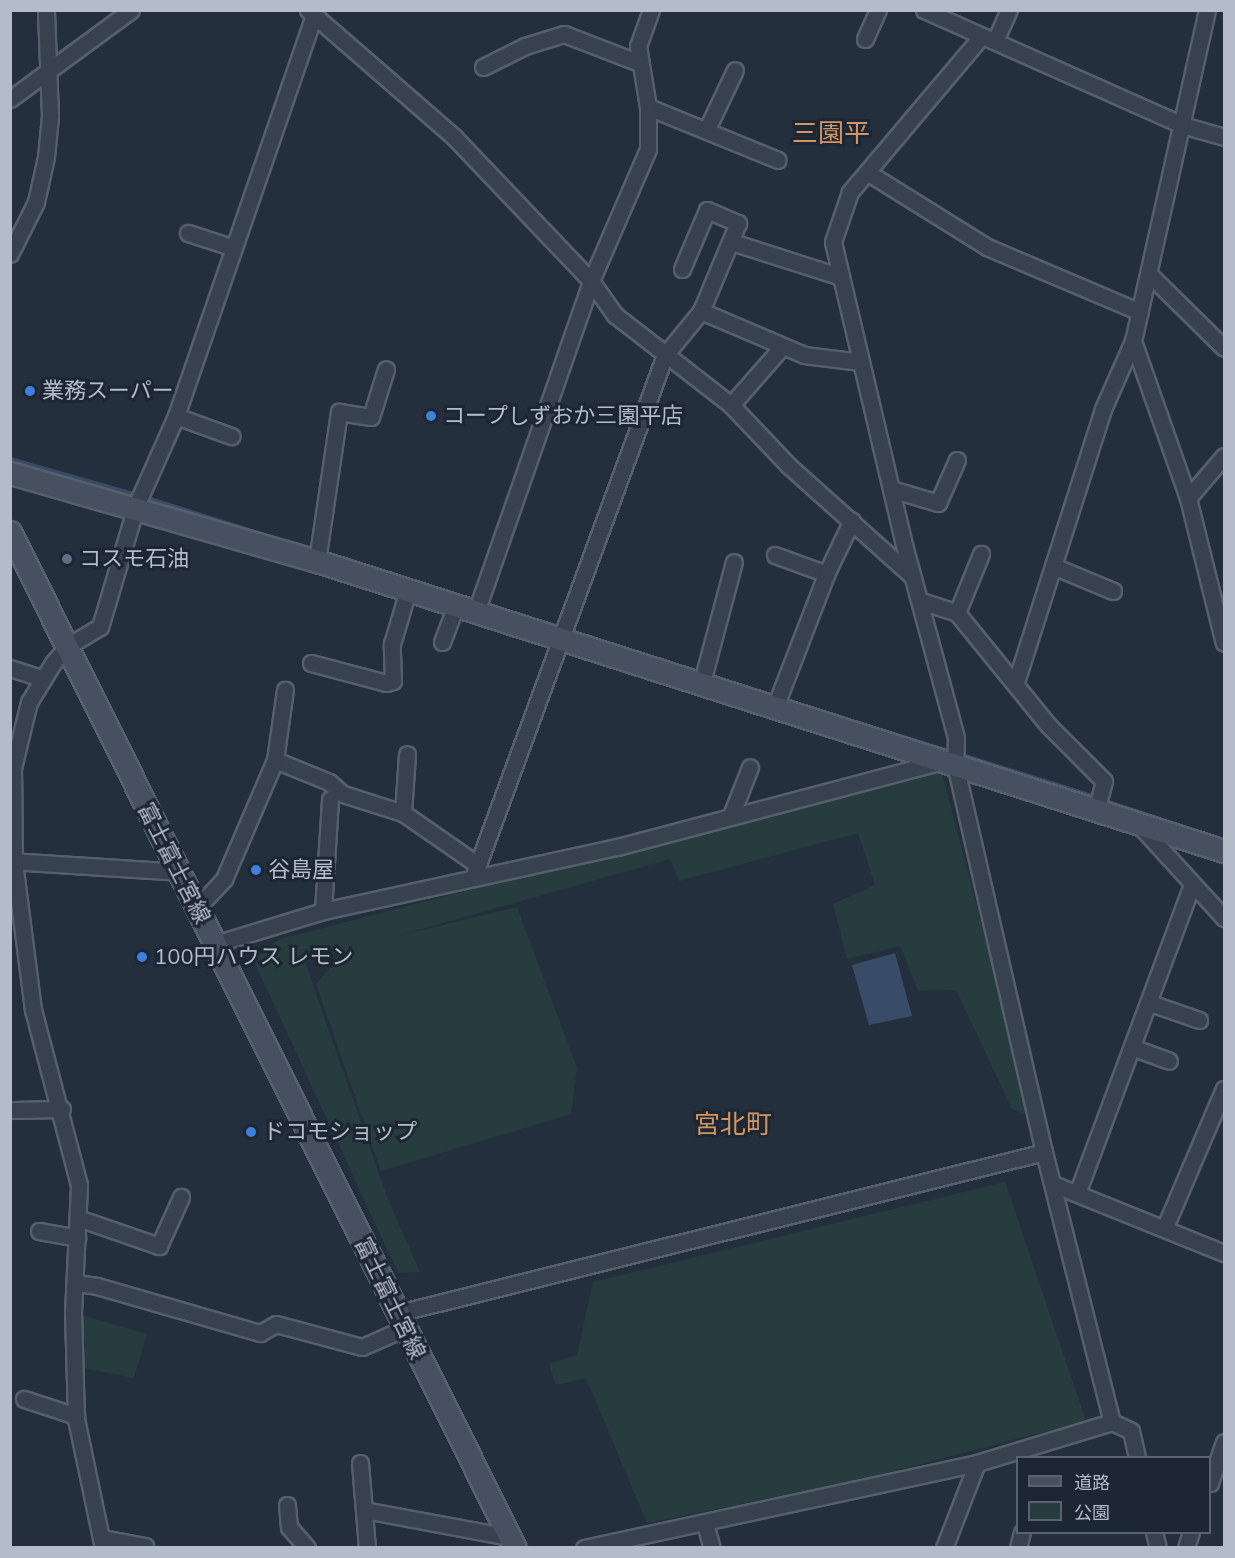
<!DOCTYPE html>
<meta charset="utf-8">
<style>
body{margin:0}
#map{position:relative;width:1235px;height:1558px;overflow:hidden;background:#242f3e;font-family:Mulish,"Noto Sans JP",sans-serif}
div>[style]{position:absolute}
.green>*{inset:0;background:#263c3f}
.water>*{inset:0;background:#394c67}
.stream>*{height:4px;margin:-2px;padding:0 2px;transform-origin:2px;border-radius:2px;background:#394c67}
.roads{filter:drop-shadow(2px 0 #565f6c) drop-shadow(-2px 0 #565f6c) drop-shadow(0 2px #565f6c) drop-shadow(0 -2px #565f6c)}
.street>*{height:15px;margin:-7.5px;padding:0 7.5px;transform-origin:7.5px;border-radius:7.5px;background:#38414e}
.secondary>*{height:21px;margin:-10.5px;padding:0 10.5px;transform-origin:10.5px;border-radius:10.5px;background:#465061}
.dots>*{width:16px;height:16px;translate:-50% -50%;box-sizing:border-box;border:3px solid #1d2633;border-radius:50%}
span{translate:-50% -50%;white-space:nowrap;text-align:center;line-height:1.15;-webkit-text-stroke:6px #1d2633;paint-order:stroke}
.poi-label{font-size:22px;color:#b4bcc9}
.left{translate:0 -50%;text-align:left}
.street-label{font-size:22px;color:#b4bcc9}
.quarter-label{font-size:26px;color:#d59563}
.frame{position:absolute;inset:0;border:12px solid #b4bcc9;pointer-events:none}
.legend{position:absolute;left:1016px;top:1456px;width:195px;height:78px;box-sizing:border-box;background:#1d2633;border:2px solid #59626f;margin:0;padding:8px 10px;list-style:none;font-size:18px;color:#b4bcc9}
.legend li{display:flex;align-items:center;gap:12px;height:30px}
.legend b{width:30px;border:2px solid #59626f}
</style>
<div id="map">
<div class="green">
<i style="clip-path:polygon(941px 769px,1032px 1117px,1012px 1109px,956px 990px,918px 991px,900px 946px,847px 959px,833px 904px,875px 885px,858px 833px,679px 881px,670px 859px,397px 936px,517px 907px,577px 1068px,571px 1114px,381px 1171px,316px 984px,346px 950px,305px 962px,387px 1197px,420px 1272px,398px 1273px,253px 959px,280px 939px)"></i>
<i style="clip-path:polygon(1005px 1182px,1086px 1421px,863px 1479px,647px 1523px,586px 1378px,556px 1385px,549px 1364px,577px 1355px,593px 1282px)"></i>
<i style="clip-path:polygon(81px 1315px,147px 1334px,134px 1378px,83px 1368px)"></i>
</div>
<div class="water">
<i style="clip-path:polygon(895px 953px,912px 1016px,869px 1025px,852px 965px)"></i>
</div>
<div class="stream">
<i style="left:10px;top:459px;width:132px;rotate:15.8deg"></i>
<i style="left:144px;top:497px;width:139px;rotate:17.5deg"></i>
<i style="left:810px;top:708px;width:149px;rotate:17.2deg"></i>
<i style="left:959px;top:754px;width:143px;rotate:17.5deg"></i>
<i style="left:1102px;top:800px;width:128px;rotate:18.2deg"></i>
</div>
<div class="roads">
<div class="street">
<i style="left:308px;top:10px;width:194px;rotate:41deg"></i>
<i style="left:454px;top:137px;width:199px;rotate:46.4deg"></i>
<i style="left:591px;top:281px;width:42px;rotate:54.8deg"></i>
<i style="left:615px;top:315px;width:147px;rotate:37.8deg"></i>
<i style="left:731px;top:405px;width:84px;rotate:46.4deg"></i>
<i style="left:789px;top:466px;width:165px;rotate:41.8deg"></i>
<i style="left:924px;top:10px;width:282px;rotate:24deg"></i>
<i style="left:1182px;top:125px;width:44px;rotate:15.9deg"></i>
<i style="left:1207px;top:10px;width:339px;rotate:102.6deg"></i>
<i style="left:1133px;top:341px;width:166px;rotate:70.7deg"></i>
<i style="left:1188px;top:498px;width:149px;rotate:76.1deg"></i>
<i style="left:980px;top:38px;width:202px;rotate:130.2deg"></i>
<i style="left:850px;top:192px;width:53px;rotate:108.8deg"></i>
<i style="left:833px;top:242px;width:307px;rotate:76.8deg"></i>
<i style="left:903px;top:541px;width:204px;rotate:74.9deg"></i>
<i style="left:956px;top:738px;width:26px;rotate:92deg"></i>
<i style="left:955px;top:764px;width:398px;rotate:77.1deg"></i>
<i style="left:1044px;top:1152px;width:278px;rotate:75.9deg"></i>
<i style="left:865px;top:39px;width:32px;rotate:-66deg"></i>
<i style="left:995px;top:41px;width:34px;rotate:-66deg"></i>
<i style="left:483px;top:67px;width:47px;rotate:-26.6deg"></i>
<i style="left:525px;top:46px;width:41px;rotate:-17.1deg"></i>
<i style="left:564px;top:34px;width:80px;rotate:21.1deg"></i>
<i style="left:10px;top:99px;width:150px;rotate:-36.3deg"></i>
<i style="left:648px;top:107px;width:140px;rotate:22.2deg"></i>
<i style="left:707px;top:129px;width:65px;rotate:-64.6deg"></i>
<i style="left:867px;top:172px;width:142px;rotate:32deg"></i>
<i style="left:987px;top:247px;width:166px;rotate:23deg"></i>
<i style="left:188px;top:233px;width:48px;rotate:18.1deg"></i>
<i style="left:732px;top:242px;width:111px;rotate:17.8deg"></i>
<i style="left:10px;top:254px;width:58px;rotate:-63.4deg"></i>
<i style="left:36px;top:202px;width:46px;rotate:-77.5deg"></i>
<i style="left:46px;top:157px;width:41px;rotate:-84.4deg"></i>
<i style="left:50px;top:116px;width:106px;rotate:-92.2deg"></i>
<i style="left:682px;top:269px;width:64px;rotate:-67deg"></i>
<i style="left:707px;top:210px;width:34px;rotate:23deg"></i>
<i style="left:738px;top:223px;width:95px;rotate:112.8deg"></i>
<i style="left:1149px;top:274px;width:105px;rotate:44.6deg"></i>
<i style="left:731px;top:405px;width:77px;rotate:-48.7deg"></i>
<i style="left:176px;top:416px;width:59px;rotate:20deg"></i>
<i style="left:891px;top:489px;width:49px;rotate:16.6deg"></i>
<i style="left:938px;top:503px;width:47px;rotate:-66.2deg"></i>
<i style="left:1188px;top:498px;width:55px;rotate:-49.4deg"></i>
<i style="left:775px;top:555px;width:55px;rotate:20.1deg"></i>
<i style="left:317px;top:561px;width:151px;rotate:-81.6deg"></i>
<i style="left:339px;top:412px;width:32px;rotate:9deg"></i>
<i style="left:371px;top:417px;width:50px;rotate:-72.6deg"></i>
<i style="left:1053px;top:566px;width:65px;rotate:22.6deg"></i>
<i style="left:921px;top:601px;width:38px;rotate:18deg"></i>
<i style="left:957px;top:613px;width:144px;rotate:50.9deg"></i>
<i style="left:1048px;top:725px;width:79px;rotate:45deg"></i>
<i style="left:1104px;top:781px;width:30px;rotate:105deg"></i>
<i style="left:476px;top:612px;width:350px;rotate:-70.8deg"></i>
<i style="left:591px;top:281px;width:144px;rotate:-66.6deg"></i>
<i style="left:648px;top:149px;width:42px;rotate:-90deg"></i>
<i style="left:648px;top:107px;width:62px;rotate:-99.3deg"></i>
<i style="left:638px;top:46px;width:38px;rotate:-70deg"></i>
<i style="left:957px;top:613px;width:64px;rotate:-67.9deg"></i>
<i style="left:442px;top:642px;width:40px;rotate:-69deg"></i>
<i style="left:311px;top:663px;width:78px;rotate:14.9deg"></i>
<i style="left:386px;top:683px;width:7px;rotate:-16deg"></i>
<i style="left:393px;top:681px;width:37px;rotate:-92deg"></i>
<i style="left:392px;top:644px;width:56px;rotate:-73.5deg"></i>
<i style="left:10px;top:668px;width:35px;rotate:18deg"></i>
<i style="left:702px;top:682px;width:124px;rotate:-75.1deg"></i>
<i style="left:1016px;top:682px;width:287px;rotate:-72.3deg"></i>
<i style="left:1103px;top:409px;width:74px;rotate:-66.2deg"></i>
<i style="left:775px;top:707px;width:147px;rotate:-68.9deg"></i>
<i style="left:828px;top:570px;width:55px;rotate:-64.4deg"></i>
<i style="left:275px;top:760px;width:58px;rotate:22.2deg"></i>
<i style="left:329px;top:782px;width:18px;rotate:41deg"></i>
<i style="left:343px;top:794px;width:63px;rotate:17.6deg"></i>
<i style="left:403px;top:813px;width:91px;rotate:34.7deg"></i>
<i style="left:403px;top:813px;width:59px;rotate:-86.1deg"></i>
<i style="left:732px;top:813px;width:49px;rotate:-68.6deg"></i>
<i style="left:1140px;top:826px;width:125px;rotate:47.6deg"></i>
<i style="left:10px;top:861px;width:168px;rotate:3.7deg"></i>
<i style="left:473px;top:878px;width:557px;rotate:-69.84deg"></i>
<i style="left:665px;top:355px;width:57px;rotate:-50.7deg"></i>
<i style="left:701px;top:311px;width:112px;rotate:23.1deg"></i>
<i style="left:804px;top:355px;width:57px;rotate:7deg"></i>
<i style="left:197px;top:908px;width:40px;rotate:-47deg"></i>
<i style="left:224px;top:879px;width:129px;rotate:-66.8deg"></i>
<i style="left:275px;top:760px;width:71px;rotate:-81.9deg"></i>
<i style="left:323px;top:911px;width:112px;rotate:-86.4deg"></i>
<i style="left:215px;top:944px;width:113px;rotate:-17deg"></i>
<i style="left:323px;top:911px;width:301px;rotate:-12.3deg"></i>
<i style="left:617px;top:847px;width:336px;rotate:-14.8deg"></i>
<i style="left:1150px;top:1003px;width:52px;rotate:19.1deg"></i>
<i style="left:1134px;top:1048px;width:37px;rotate:20deg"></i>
<i style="left:10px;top:1110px;width:52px;rotate:-1.1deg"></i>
<i style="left:1053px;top:1184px;width:184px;rotate:22deg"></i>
<i style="left:1078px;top:1191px;width:327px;rotate:-69.6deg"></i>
<i style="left:78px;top:1218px;width:86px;rotate:19.1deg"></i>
<i style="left:159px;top:1246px;width:54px;rotate:-65.8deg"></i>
<i style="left:1165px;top:1227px;width:150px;rotate:-66.9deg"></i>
<i style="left:39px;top:1231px;width:39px;rotate:10deg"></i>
<i style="left:76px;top:1283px;width:21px;rotate:8deg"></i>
<i style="left:97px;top:1286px;width:170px;rotate:16.1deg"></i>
<i style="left:260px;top:1333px;width:18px;rotate:-29deg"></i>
<i style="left:276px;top:1324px;width:89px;rotate:15deg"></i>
<i style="left:362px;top:1347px;width:47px;rotate:-23.8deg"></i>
<i style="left:398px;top:1313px;width:666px;rotate:-13.99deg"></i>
<i style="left:24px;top:1399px;width:55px;rotate:18.1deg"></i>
<i style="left:360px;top:1463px;width:85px;rotate:85.3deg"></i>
<i style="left:1210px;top:1483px;width:43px;rotate:-71.1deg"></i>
<i style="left:287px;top:1505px;width:22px;rotate:85deg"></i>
<i style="left:289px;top:1527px;width:28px;rotate:49deg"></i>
<i style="left:364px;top:1510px;width:147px;rotate:10.5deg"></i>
<i style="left:705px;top:1524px;width:25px;rotate:74deg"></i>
<i style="left:1154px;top:1532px;width:16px;rotate:76deg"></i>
<i style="left:101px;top:1538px;width:45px;rotate:10.3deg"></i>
<i style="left:103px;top:1548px;width:132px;rotate:-101.8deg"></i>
<i style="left:76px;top:1419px;width:106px;rotate:-91.6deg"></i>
<i style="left:73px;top:1313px;width:128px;rotate:-87.3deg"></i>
<i style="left:79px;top:1185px;width:181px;rotate:-104.7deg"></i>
<i style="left:33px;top:1010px;width:150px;rotate:-97.3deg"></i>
<i style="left:14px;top:861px;width:93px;rotate:-90.6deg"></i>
<i style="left:13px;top:768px;width:68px;rotate:-76.4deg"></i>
<i style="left:29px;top:702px;width:46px;rotate:-58.4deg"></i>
<i style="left:53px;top:663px;width:23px;rotate:-49deg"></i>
<i style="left:68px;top:646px;width:37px;rotate:-31deg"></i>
<i style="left:100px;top:627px;width:126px;rotate:-73.4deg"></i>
<i style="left:136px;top:506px;width:98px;rotate:-66deg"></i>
<i style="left:176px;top:416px;width:424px;rotate:-71deg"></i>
<i style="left:584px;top:1548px;width:402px;rotate:-12.2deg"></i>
<i style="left:977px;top:1463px;width:141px;rotate:-16.9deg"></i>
<i style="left:1112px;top:1422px;width:21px;rotate:25deg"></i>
<i style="left:1131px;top:1431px;width:28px;rotate:77deg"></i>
<i style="left:944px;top:1548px;width:91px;rotate:-68.8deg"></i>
<i style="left:1018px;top:1548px;width:16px;rotate:-76deg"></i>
<i style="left:1186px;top:1548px;width:17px;rotate:-73deg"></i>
</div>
<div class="secondary">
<i style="left:10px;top:473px;width:319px;rotate:16deg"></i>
<i style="left:317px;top:561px;width:952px;rotate:17.73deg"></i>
<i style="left:10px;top:532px;width:1135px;rotate:63.57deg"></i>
</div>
</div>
<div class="dots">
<i style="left:30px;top:391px;background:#3f7fe0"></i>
<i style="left:431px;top:416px;background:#3f7fe0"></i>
<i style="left:67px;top:559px;background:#5c6f8a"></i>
<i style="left:256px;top:870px;background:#3f7fe0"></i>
<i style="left:142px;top:957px;background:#3f7fe0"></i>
<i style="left:251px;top:1132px;background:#3f7fe0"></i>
</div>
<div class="poi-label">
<span class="left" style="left:42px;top:391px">業務スーパー</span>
<span class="left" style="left:443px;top:416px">コープしずおか三園平店</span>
<span class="left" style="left:79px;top:559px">コスモ石油</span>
<span class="left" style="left:268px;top:870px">谷島屋</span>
<span class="left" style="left:154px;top:957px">100円ハウス レモン</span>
<span class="left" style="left:263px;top:1132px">ドコモショップ</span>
</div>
<div class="street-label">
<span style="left:174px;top:863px;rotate:63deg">富士富士宮線</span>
<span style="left:390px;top:1298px;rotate:64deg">富士富士宮線</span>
</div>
<div class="quarter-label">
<span style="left:831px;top:133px">三園平</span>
<span style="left:733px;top:1124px">宮北町</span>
</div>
<div class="frame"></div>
<ul class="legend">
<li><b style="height:8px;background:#465061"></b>道路</li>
<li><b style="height:16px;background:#263c3f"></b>公園</li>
</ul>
</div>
